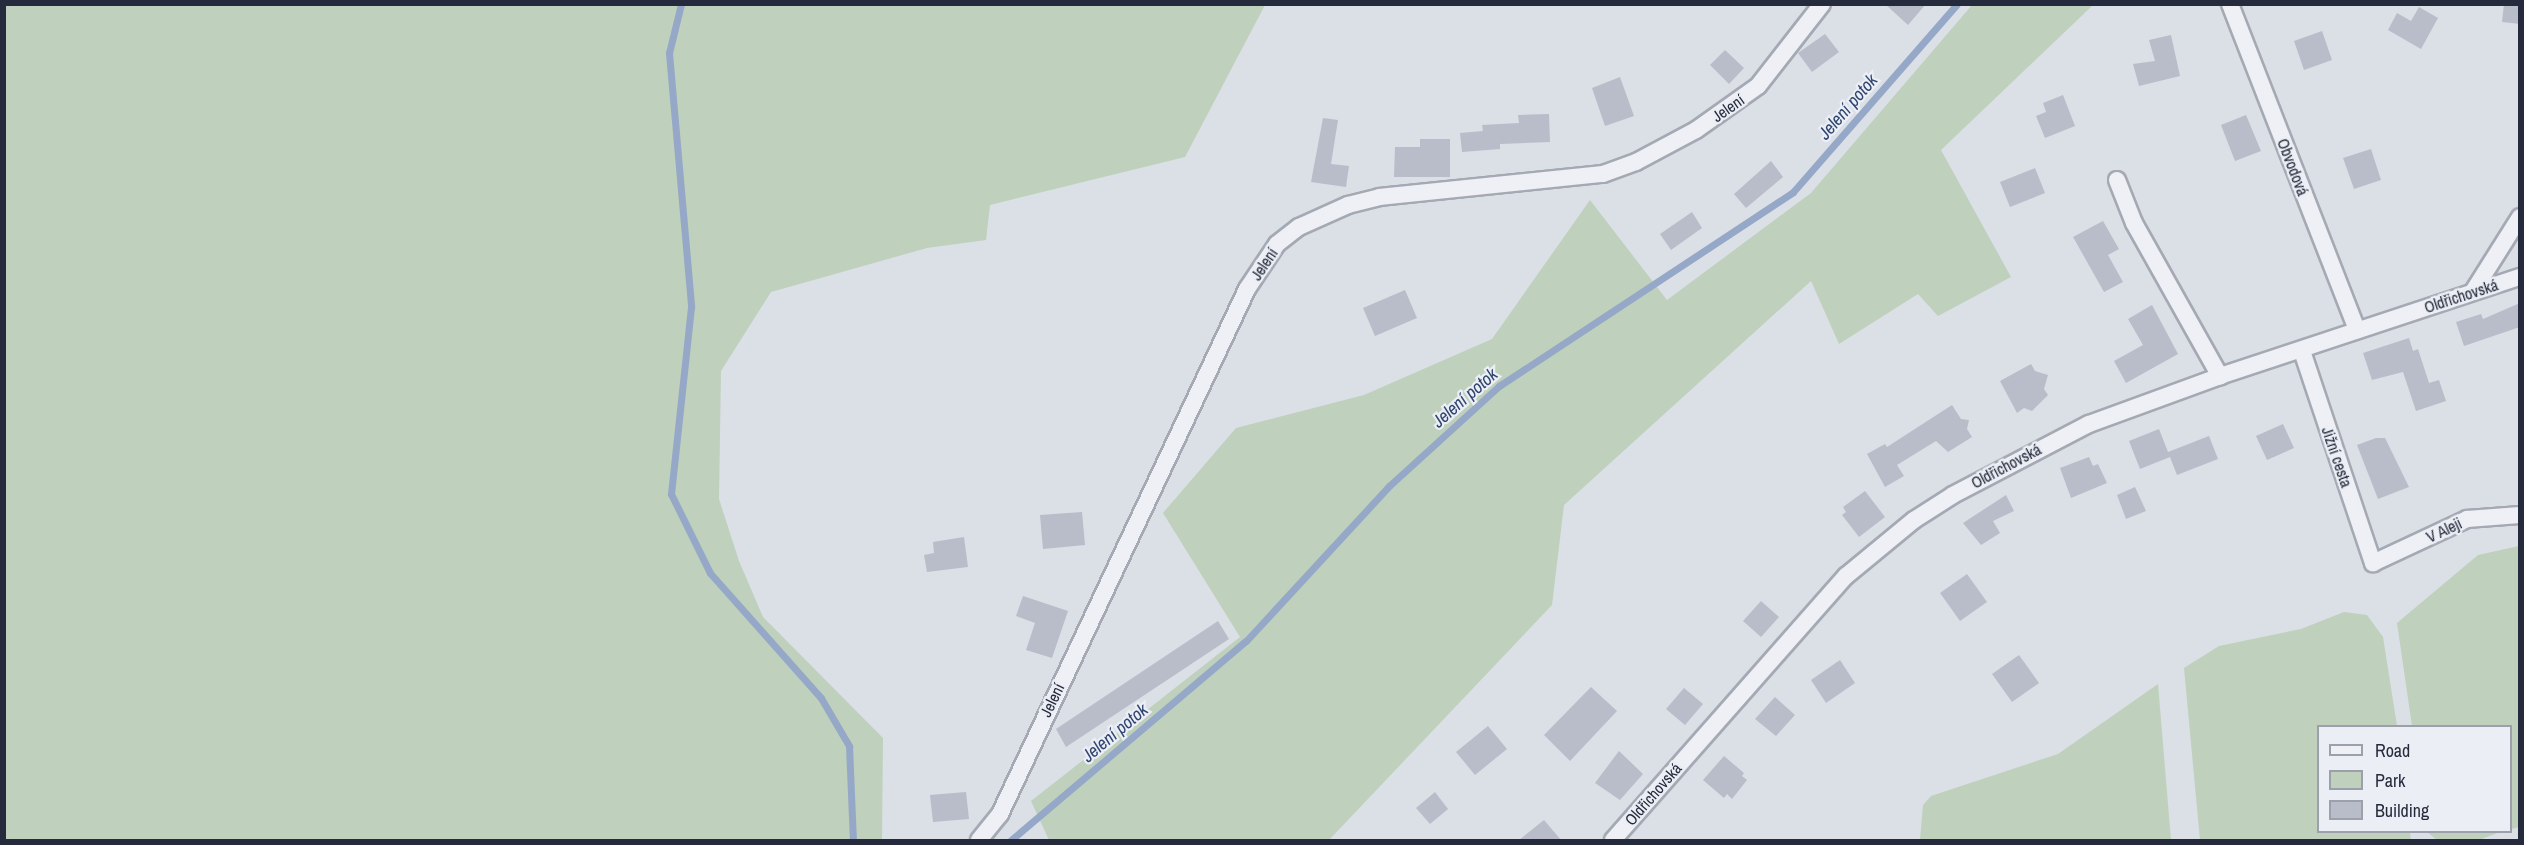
<!DOCTYPE html>
<meta charset="utf-8">
<style>
body{margin:0}
#map{position:relative;width:2524px;height:845px;overflow:hidden;background:#dbdfe6;font-family:"Archivo Narrow",sans-serif}
div>[style]{position:absolute}
.green>*{inset:0;background:#bfd0bc}
.stream>*{height:7px;margin:-3.5px;padding:0 3.5px;transform-origin:3.5px;border-radius:3.5px;background:#95a8c7}
.building>*{inset:0;background:#b9bdc9}
.roads{filter:drop-shadow(2px 0 #a4a9b3) drop-shadow(-2px 0 #a4a9b3) drop-shadow(0 2px #a4a9b3) drop-shadow(0 -2px #a4a9b3)}
.minor>*{height:16px;margin:-8px;padding:0 8px;transform-origin:8px;border-radius:8px;background:#eef0f5}
span{translate:-50% -50%;white-space:nowrap;text-align:center;line-height:1.15;-webkit-text-stroke:4.5px #ebeef4;paint-order:stroke}
.street-label{font-size:16px;color:#252b3c}
.water-label{font-size:18px;color:#2f4570;font-style:italic}
.frame{position:absolute;inset:0;border:6px solid #252b3c;pointer-events:none}
.legend{position:absolute;left:2317px;top:725px;width:195px;height:108px;box-sizing:border-box;background:#ebeef4;border:2px solid #9ca0aa;margin:0;padding:8px 10px;list-style:none;font-size:18px;color:#252b3c}
.legend li{display:flex;align-items:center;gap:12px;height:30px}
.legend b{width:30px;border:2px solid #9ca0aa}
</style>
<div id="map">
<div class="green">
<i style="clip-path:polygon(5px 4px,1265px 4px,1265px 5px,1185px 157px,990px 205px,986px 240px,927px 248px,771px 292px,721px 371px,719px 499px,739px 561px,763px 617px,883px 738px,882px 840px,5px 840px)"></i>
<i style="clip-path:polygon(1972px 5px,2093px 5px,1941px 150px,2011px 277px,1938px 316px,1918px 294px,1839px 344px,1811px 281px,1564px 505px,1552px 605px,1329px 840px,1049px 840px,1031px 801px,1240px 637px,1163px 513px,1236px 428px,1364px 395px,1492px 339px,1590px 200px,1667px 300px,1811px 193px)"></i>
<i style="clip-path:polygon(2519px 546px,2520px 827px,2511px 829px,2510px 726px,2412px 726px,2397px 623px,2478px 555px)"></i>
<i style="clip-path:polygon(2344px 612px,2367px 615px,2383px 637px,2397px 726px,2318px 726px,2318px 832px,2410px 832px,2411px 840px,2200px 840px,2184px 668px,2219px 646px,2301px 629px)"></i>
<i style="clip-path:polygon(2158px 684px,2171px 840px,1920px 840px,1923px 805px,1931px 796px,2058px 754px)"></i>
<i style="clip-path:polygon(2427px 832px,2500px 832px,2479px 840px,2437px 840px)"></i>
</div>
<div class="stream">
<i style="left:681px;top:4px;width:50px;rotate:103.8deg"></i>
<i style="left:669px;top:53px;width:255px;rotate:85deg"></i>
<i style="left:691px;top:307px;width:188px;rotate:96.1deg"></i>
<i style="left:671px;top:494px;width:88px;rotate:63.7deg"></i>
<i style="left:710px;top:573px;width:167px;rotate:48.4deg"></i>
<i style="left:821px;top:698px;width:56px;rotate:59.7deg"></i>
<i style="left:849px;top:746px;width:94px;rotate:87.6deg"></i>
<i style="left:1011px;top:840px;width:308px;rotate:-40.3deg"></i>
<i style="left:1246px;top:641px;width:211px;rotate:-47.3deg"></i>
<i style="left:1389px;top:486px;width:149px;rotate:-42.3deg"></i>
<i style="left:1499px;top:386px;width:352px;rotate:-33.4deg"></i>
<i style="left:1793px;top:192px;width:249px;rotate:-48.9deg"></i>
</div>
<div class="building">
<i style="clip-path:polygon(1885px 4px,1926px 4px,1908px 25px)"></i>
<i style="clip-path:polygon(2504px 4px,2520px 4px,2520px 24px,2502px 22px)"></i>
<i style="clip-path:polygon(2419px 7px,2438px 18px,2421px 49px,2388px 30px,2397px 13px,2411px 21px)"></i>
<i style="clip-path:polygon(2322px 31px,2332px 60px,2304px 70px,2294px 41px)"></i>
<i style="clip-path:polygon(1825px 34px,1839px 52px,1812px 72px,1798px 53px)"></i>
<i style="clip-path:polygon(2171px 35px,2180px 76px,2139px 86px,2133px 64px,2155px 61px,2149px 40px)"></i>
<i style="clip-path:polygon(1725px 50px,1744px 68px,1729px 84px,1710px 65px)"></i>
<i style="clip-path:polygon(1620px 77px,1634px 116px,1605px 126px,1592px 88px)"></i>
<i style="clip-path:polygon(2063px 95px,2075px 126px,2045px 138px,2036px 116px,2046px 112px,2043px 103px)"></i>
<i style="clip-path:polygon(1549px 114px,1550px 142px,1500px 144px,1500px 149px,1462px 152px,1460px 133px,1483px 131px,1482px 125px,1519px 123px,1518px 115px)"></i>
<i style="clip-path:polygon(2246px 115px,2261px 151px,2235px 161px,2221px 125px)"></i>
<i style="clip-path:polygon(1323px 118px,1338px 120px,1331px 164px,1349px 166px,1346px 187px,1311px 182px)"></i>
<i style="clip-path:polygon(1420px 139px,1450px 139px,1450px 177px,1394px 177px,1395px 147px,1420px 147px)"></i>
<i style="clip-path:polygon(2371px 149px,2381px 180px,2354px 189px,2343px 158px)"></i>
<i style="clip-path:polygon(1771px 161px,1783px 177px,1746px 208px,1734px 194px)"></i>
<i style="clip-path:polygon(2035px 168px,2045px 193px,2010px 207px,2000px 182px)"></i>
<i style="clip-path:polygon(1692px 212px,1702px 228px,1671px 250px,1660px 234px)"></i>
<i style="clip-path:polygon(2103px 221px,2119px 249px,2108px 255px,2123px 282px,2104px 292px,2073px 237px)"></i>
<i style="clip-path:polygon(1405px 290px,1417px 318px,1375px 336px,1363px 308px)"></i>
<i style="clip-path:polygon(2520px 303px,2520px 327px,2464px 346px,2456px 322px,2481px 314px,2483px 319px)"></i>
<i style="clip-path:polygon(2152px 305px,2178px 354px,2126px 383px,2114px 361px,2143px 345px,2128px 319px)"></i>
<i style="clip-path:polygon(2409px 338px,2413px 351px,2418px 349px,2429px 383px,2439px 380px,2446px 401px,2416px 411px,2403px 372px,2372px 380px,2363px 353px)"></i>
<i style="clip-path:polygon(2031px 364px,2035px 371px,2048px 375px,2044px 389px,2048px 395px,2032px 411px,2024px 408px,2017px 413px,2000px 381px)"></i>
<i style="clip-path:polygon(1952px 405px,1961px 419px,1969px 420px,1967px 429px,1972px 437px,1948px 452px,1936px 441px,1897px 465px,1904px 476px,1885px 487px,1867px 454px,1885px 444px,1887px 447px)"></i>
<i style="clip-path:polygon(2283px 424px,2294px 448px,2267px 460px,2256px 436px)"></i>
<i style="clip-path:polygon(2159px 429px,2168px 452px,2209px 436px,2218px 459px,2177px 475px,2170px 457px,2140px 469px,2129px 441px)"></i>
<i style="clip-path:polygon(2376px 438px,2385px 438px,2409px 487px,2378px 499px,2357px 445px)"></i>
<i style="clip-path:polygon(2089px 457px,2093px 466px,2098px 464px,2107px 483px,2071px 498px,2060px 468px)"></i>
<i style="clip-path:polygon(2135px 487px,2146px 511px,2126px 519px,2117px 495px)"></i>
<i style="clip-path:polygon(1865px 491px,1885px 517px,1859px 537px,1842px 515px,1846px 512px,1843px 507px)"></i>
<i style="clip-path:polygon(2006px 495px,2014px 511px,1993px 521px,2000px 533px,1981px 545px,1963px 523px)"></i>
<i style="clip-path:polygon(1082px 512px,1085px 545px,1043px 549px,1040px 515px)"></i>
<i style="clip-path:polygon(964px 537px,968px 567px,927px 572px,924px 555px,934px 553px,933px 542px)"></i>
<i style="clip-path:polygon(1967px 574px,1987px 602px,1960px 621px,1940px 593px)"></i>
<i style="clip-path:polygon(1023px 596px,1068px 611px,1052px 658px,1026px 650px,1035px 623px,1016px 616px)"></i>
<i style="clip-path:polygon(1761px 601px,1779px 617px,1761px 637px,1743px 621px)"></i>
<i style="clip-path:polygon(1218px 621px,1229px 639px,1066px 747px,1056px 729px)"></i>
<i style="clip-path:polygon(2019px 655px,2039px 683px,2012px 702px,1992px 674px)"></i>
<i style="clip-path:polygon(1840px 660px,1855px 683px,1826px 703px,1811px 680px)"></i>
<i style="clip-path:polygon(1591px 687px,1617px 711px,1570px 761px,1544px 735px)"></i>
<i style="clip-path:polygon(1684px 688px,1703px 704px,1685px 725px,1666px 709px)"></i>
<i style="clip-path:polygon(1775px 697px,1795px 715px,1776px 736px,1755px 719px)"></i>
<i style="clip-path:polygon(1488px 726px,1507px 749px,1475px 775px,1456px 752px)"></i>
<i style="clip-path:polygon(1619px 751px,1643px 774px,1620px 800px,1595px 783px)"></i>
<i style="clip-path:polygon(1724px 756px,1744px 773px,1742px 776px,1747px 780px,1732px 799px,1727px 794px,1724px 798px,1703px 780px)"></i>
<i style="clip-path:polygon(966px 792px,969px 819px,933px 822px,930px 795px)"></i>
<i style="clip-path:polygon(1435px 792px,1448px 809px,1430px 824px,1416px 808px)"></i>
<i style="clip-path:polygon(1544px 820px,1561px 840px,1519px 840px)"></i>
</div>
<div class="roads">
<div class="minor">
<i style="left:2230px;top:4px;width:350px;rotate:68.7deg"></i>
<i style="left:2117px;top:180px;width:46px;rotate:68.4deg"></i>
<i style="left:2134px;top:223px;width:176px;rotate:60.7deg"></i>
<i style="left:2474px;top:290px;width:86px;rotate:-57.8deg"></i>
<i style="left:2302px;top:351px;width:224px;rotate:71.5deg"></i>
<i style="left:2373px;top:563px;width:104px;rotate:-25.1deg"></i>
<i style="left:2467px;top:519px;width:53px;rotate:-4.3deg"></i>
<i style="left:979px;top:840px;width:33px;rotate:-51deg"></i>
<i style="left:1000px;top:814px;width:580px;rotate:-64.8deg"></i>
<i style="left:1247px;top:289px;width:54px;rotate:-56.3deg"></i>
<i style="left:1277px;top:244px;width:28px;rotate:-38deg"></i>
<i style="left:1299px;top:227px;width:54px;rotate:-24.2deg"></i>
<i style="left:1348px;top:205px;width:32px;rotate:-14deg"></i>
<i style="left:1379px;top:197px;width:225px;rotate:-5.9deg"></i>
<i style="left:1603px;top:174px;width:35px;rotate:-20deg"></i>
<i style="left:1636px;top:162px;width:68px;rotate:-28.1deg"></i>
<i style="left:1696px;top:130px;width:76px;rotate:-35.4deg"></i>
<i style="left:1758px;top:86px;width:104px;rotate:-52deg"></i>
<i style="left:1613px;top:840px;width:352px;rotate:-48.6deg"></i>
<i style="left:1846px;top:576px;width:88px;rotate:-39.5deg"></i>
<i style="left:1914px;top:520px;width:46px;rotate:-32.7deg"></i>
<i style="left:1953px;top:495px;width:153px;rotate:-27.6deg"></i>
<i style="left:2089px;top:424px;width:140px;rotate:-20.1deg"></i>
<i style="left:2220px;top:376px;width:316px;rotate:-18.3deg"></i>
</div>
</div>
<div class="street-label">
<span style="left:1728px;top:108px;rotate:-35deg">Jelení</span>
<span style="left:2293px;top:167px;rotate:69deg">Obvodová</span>
<span style="left:1264px;top:264px;rotate:-56deg">Jelení</span>
<span style="left:2461px;top:296px;rotate:-18deg">Oldřichovská</span>
<span style="left:2337px;top:457px;rotate:71deg">Jižní cesta</span>
<span style="left:2006px;top:466px;rotate:-28deg">Oldřichovská</span>
<span style="left:2444px;top:530px;rotate:-25deg">V Aleji</span>
<span style="left:1052px;top:700px;rotate:-64deg">Jelení</span>
<span style="left:1653px;top:794px;rotate:-49deg">Oldřichovská</span>
</div>
<div class="water-label">
<span style="left:1848px;top:107px;rotate:-49deg">Jelení potok</span>
<span style="left:1465px;top:398px;rotate:-41deg">Jelení potok</span>
<span style="left:1115px;top:733px;rotate:-40deg">Jelení potok</span>
</div>
<div class="frame"></div>
<ul class="legend">
<li><b style="height:8px;background:#eef0f5"></b>Road</li>
<li><b style="height:16px;background:#bfd0bc"></b>Park</li>
<li><b style="height:16px;background:#b9bdc9"></b>Building</li>
</ul>
</div>
